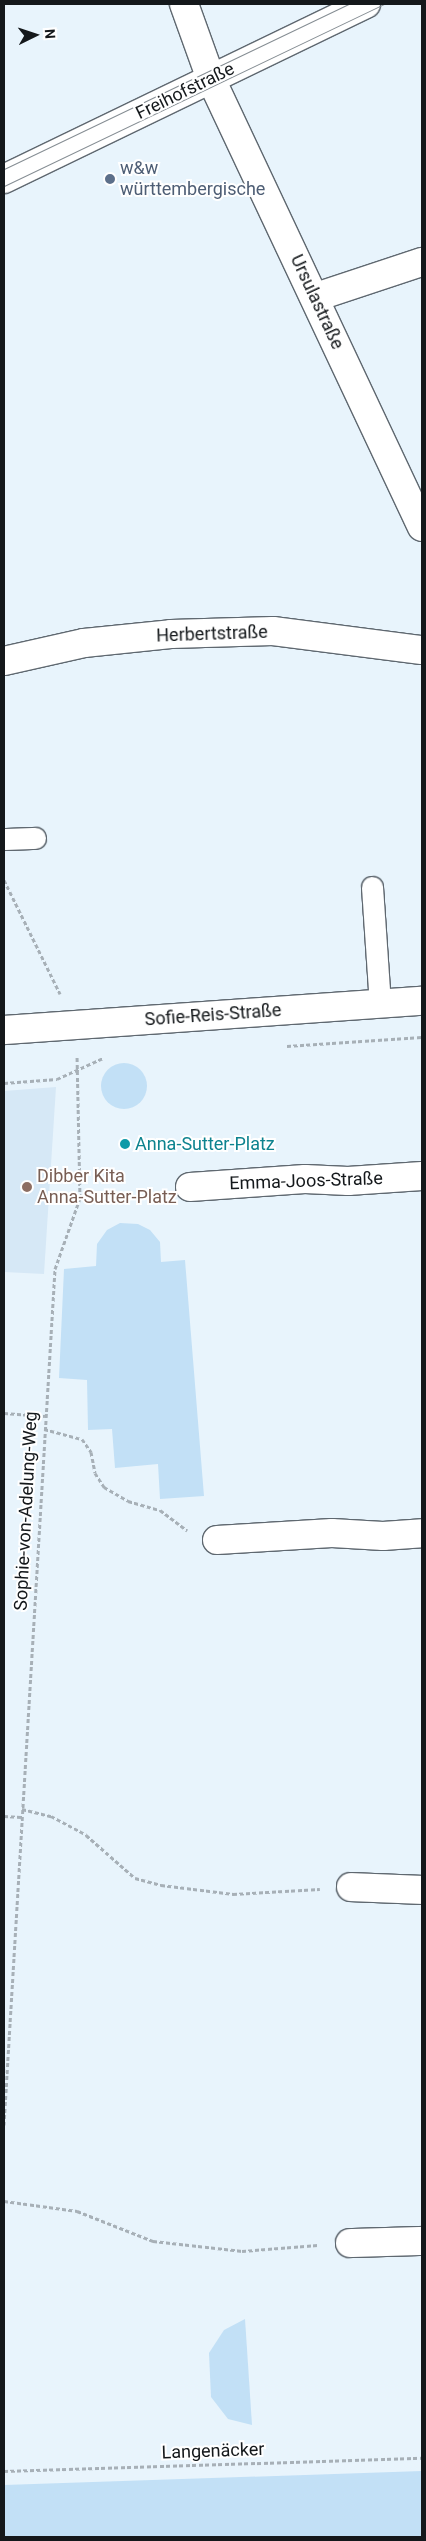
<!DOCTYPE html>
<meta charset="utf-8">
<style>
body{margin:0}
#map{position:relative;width:426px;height:2541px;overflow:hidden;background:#e8f4fc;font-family:Roboto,sans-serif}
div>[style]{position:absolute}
.built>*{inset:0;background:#d6e8f6}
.green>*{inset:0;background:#c2e0f6}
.round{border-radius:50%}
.path>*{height:3px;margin-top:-1.5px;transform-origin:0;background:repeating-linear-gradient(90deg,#a7b0b7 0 4px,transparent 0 6.5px)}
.roads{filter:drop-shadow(1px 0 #5f6870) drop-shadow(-1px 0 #5f6870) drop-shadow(0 1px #5f6870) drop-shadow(0 -1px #5f6870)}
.service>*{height:21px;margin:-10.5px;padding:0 10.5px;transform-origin:10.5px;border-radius:10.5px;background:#fff}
.minor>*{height:28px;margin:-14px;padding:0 14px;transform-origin:14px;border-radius:14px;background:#fff}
.tertiary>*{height:28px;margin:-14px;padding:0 14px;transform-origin:14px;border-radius:14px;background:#fff}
.tram>*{height:1px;margin:-0.5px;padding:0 0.5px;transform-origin:0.5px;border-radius:0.5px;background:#858d93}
.dots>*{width:14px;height:14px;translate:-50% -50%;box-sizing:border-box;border:2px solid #fff;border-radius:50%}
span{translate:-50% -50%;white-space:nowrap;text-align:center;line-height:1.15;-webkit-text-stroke:4px #fff;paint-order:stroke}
.street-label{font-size:18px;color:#14181b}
.service-label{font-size:18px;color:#4e5e75}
.left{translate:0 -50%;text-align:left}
.culture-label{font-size:18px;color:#0d838f}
.education-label{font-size:18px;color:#785e54}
.frame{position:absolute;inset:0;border:5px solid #14181b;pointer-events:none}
.north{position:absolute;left:10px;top:10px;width:50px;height:50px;-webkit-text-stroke:4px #fff;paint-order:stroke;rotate:86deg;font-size:14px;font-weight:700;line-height:20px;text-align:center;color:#14181b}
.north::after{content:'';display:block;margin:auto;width:18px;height:22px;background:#14181b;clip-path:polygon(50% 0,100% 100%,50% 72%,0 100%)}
</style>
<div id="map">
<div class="built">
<i style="clip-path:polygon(56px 1087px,44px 1274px,4px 1272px,4px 1091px)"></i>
</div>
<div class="green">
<i class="round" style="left:101px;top:1063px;width:46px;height:46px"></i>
<i style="clip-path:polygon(120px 1223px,138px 1224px,150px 1230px,160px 1242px,161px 1262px,185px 1260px,204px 1496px,160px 1499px,158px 1464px,115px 1468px,112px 1429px,88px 1430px,87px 1380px,59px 1378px,64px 1269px,96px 1266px,97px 1244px,107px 1230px)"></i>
<i style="clip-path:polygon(245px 2319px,252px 2425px,228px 2419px,211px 2397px,209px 2353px,224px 2330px)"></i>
<i style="clip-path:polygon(422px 2471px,422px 2537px,4px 2537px,4px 2485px)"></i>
</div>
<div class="path">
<i style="left:4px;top:880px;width:127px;rotate:63.8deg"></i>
<i style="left:287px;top:1046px;width:135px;rotate:-3.8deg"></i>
<i style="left:4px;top:1083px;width:53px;rotate:-4.3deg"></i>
<i style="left:57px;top:1079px;width:51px;rotate:-24.5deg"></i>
<i style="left:4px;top:1413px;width:41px;rotate:4.2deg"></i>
<i style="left:44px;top:1429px;width:39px;rotate:15deg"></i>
<i style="left:82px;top:1439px;width:16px;rotate:55deg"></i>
<i style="left:91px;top:1452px;width:21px;rotate:79deg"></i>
<i style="left:95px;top:1473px;width:17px;rotate:57deg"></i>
<i style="left:104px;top:1487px;width:28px;rotate:30deg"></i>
<i style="left:128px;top:1501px;width:33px;rotate:16deg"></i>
<i style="left:160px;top:1510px;width:34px;rotate:37deg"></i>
<i style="left:22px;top:1809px;width:30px;rotate:14deg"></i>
<i style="left:51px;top:1816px;width:40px;rotate:28deg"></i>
<i style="left:86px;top:1835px;width:65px;rotate:41.3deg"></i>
<i style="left:135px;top:1878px;width:27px;rotate:15deg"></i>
<i style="left:161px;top:1885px;width:73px;rotate:7.1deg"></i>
<i style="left:233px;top:1894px;width:87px;rotate:-3.3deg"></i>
<i style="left:4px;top:1816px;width:17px;rotate:3deg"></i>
<i style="left:4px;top:2125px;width:858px;rotate:-86.59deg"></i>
<i style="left:55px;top:1269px;width:75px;rotate:-70.6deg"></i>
<i style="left:80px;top:1198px;width:142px;rotate:-91.2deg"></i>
<i style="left:4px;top:2201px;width:74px;rotate:7.8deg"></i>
<i style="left:77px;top:2211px;width:82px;rotate:21.5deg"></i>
<i style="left:153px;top:2241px;width:90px;rotate:6.4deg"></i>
<i style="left:242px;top:2251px;width:76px;rotate:-4.5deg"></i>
<i style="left:4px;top:2471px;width:418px;rotate:-1.8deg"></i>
</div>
<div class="roads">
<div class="service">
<i style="left:4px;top:839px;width:31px;rotate:-2deg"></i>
<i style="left:372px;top:887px;width:117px;rotate:86.1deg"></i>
</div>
<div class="minor">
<i style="left:184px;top:4px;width:80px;rotate:70.2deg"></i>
<i style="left:211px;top:79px;width:495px;rotate:64.8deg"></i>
<i style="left:316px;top:297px;width:112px;rotate:-18.3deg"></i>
<i style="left:4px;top:661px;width:82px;rotate:-12.7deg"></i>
<i style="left:84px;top:643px;width:87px;rotate:-5.9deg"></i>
<i style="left:171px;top:634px;width:102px;rotate:-1.7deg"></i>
<i style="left:273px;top:631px;width:150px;rotate:7.3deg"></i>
<i style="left:4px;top:1030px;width:419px;rotate:-4deg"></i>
<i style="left:190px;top:1187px;width:115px;rotate:-4deg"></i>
<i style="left:305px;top:1179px;width:43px;rotate:2.7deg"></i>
<i style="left:348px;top:1181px;width:74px;rotate:-3.9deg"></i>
<i style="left:217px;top:1540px;width:115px;rotate:-3.5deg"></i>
<i style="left:332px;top:1533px;width:51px;rotate:3.4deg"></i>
<i style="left:383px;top:1536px;width:39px;rotate:-4deg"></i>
<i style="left:351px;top:1887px;width:71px;rotate:2.4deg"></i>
<i style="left:350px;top:2243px;width:72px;rotate:-1.6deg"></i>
</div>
<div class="tertiary">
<i style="left:4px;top:179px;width:402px;rotate:-25.8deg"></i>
</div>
</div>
<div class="tram">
<i style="left:4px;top:169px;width:382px;rotate:-25.6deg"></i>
<i style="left:4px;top:186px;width:421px;rotate:-25.6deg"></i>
</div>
<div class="dots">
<i style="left:110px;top:179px;background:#5c6f8a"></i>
<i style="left:125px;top:1144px;background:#0f9aa8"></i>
<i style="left:27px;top:1187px;background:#8d6e63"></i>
</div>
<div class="street-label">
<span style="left:185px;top:91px;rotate:-26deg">Freihofstraße</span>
<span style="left:317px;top:302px;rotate:65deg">Ursulastraße</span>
<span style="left:212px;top:634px;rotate:-2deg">Herbertstraße</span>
<span style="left:213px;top:1015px;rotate:-4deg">Sofie-Reis-Straße</span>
<span style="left:306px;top:1181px;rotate:-2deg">Emma-Joos-Straße</span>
<span style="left:26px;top:1511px;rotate:-87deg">Sophie-von-Adelung-Weg</span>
<span style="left:213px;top:2451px;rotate:-2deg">Langenäcker</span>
</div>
<div class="service-label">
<span class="left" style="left:120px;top:179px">w&amp;w<br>württembergische</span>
</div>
<div class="culture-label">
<span class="left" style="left:135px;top:1144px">Anna-Sutter-Platz</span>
</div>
<div class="education-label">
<span class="left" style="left:37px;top:1187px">Dibber Kita<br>Anna-Sutter-Platz</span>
</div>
<div class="frame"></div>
<div class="north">N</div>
</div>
